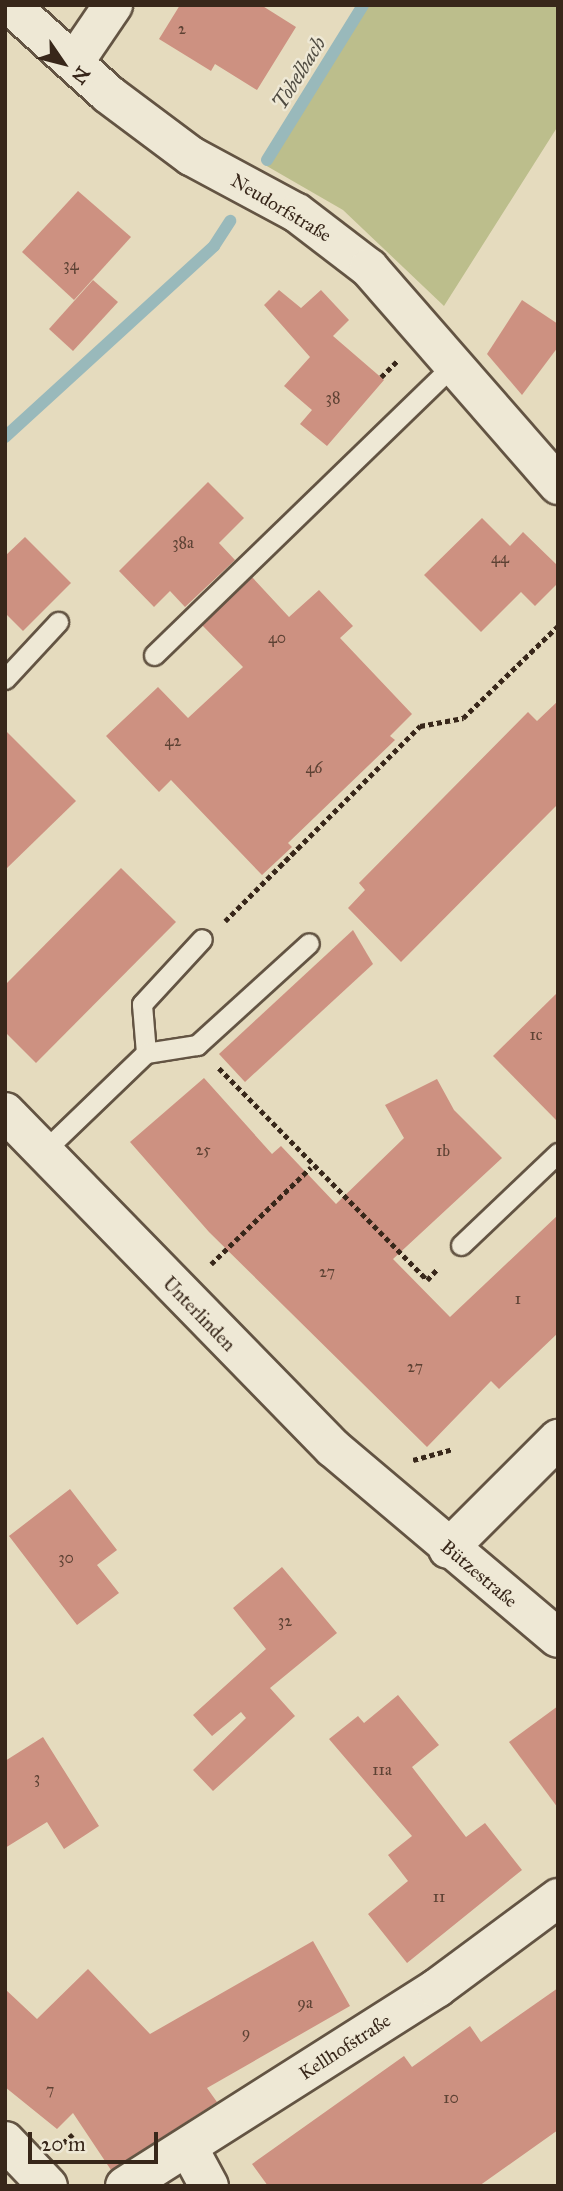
<!DOCTYPE html>
<meta charset="utf-8">
<style>
body{margin:0}
#map{position:relative;width:563px;height:2191px;overflow:hidden;background:#e5dbbe;font-family:"IM FELL Great Primer",serif}
div>[style]{position:absolute}
.green>*{inset:0;background:#bcbe8c}
.stream>*{height:12px;margin:-6px;padding:0 6px;transform-origin:6px;border-radius:6px;background:#99b9bb}
.building>*{inset:0;background:#cd9181}
.path>*{height:4.5px;margin-top:-2.25px;transform-origin:0;background:repeating-linear-gradient(90deg,#38271a 0 5px,transparent 0 8.5px)}
.roads{filter:drop-shadow(2px 0 #635443) drop-shadow(-2px 0 #635443) drop-shadow(0 2px #635443) drop-shadow(0 -2px #635443)}
.lane>*{height:19px;margin:-9.5px;padding:0 9.5px;transform-origin:9.5px;border-radius:9.5px;background:#eee8d5}
.street>*{height:38px;margin:-19px;padding:0 19px;transform-origin:19px;border-radius:19px;background:#eee8d5}
.secondary>*{height:38px;margin:-19px;padding:0 19px;transform-origin:19px;border-radius:19px;background:#eee8d5}
span{translate:-50% -50%;white-space:nowrap;text-align:center;line-height:1.15;-webkit-text-stroke:5px #eee8d5;paint-order:stroke}
.number-label{font-size:16px;color:#5d4234}
.number-label span{-webkit-text-stroke-width:0}
.street-label{font-size:19px;color:#38271a}
.water-label{font-size:21px;color:#504c42;font-style:italic}
.frame{position:absolute;inset:0;border:7px solid #38271a;pointer-events:none}
.north{position:absolute;left:28px;top:28px;width:70px;height:70px;-webkit-text-stroke:5px #eee8d5;paint-order:stroke;rotate:125deg;font-size:19px;font-weight:700;line-height:28px;text-align:center;color:#38271a}
.north::after{content:'';display:block;margin:auto;width:24px;height:32px;background:#38271a;clip-path:polygon(50% 0,100% 100%,50% 72%,0 100%)}
.scale{position:absolute;left:28px;top:2132px;width:130px;height:32px;box-sizing:border-box;border:4px solid #38271a;border-top:0;padding-left:9px;font-size:21px;line-height:24px;white-space:nowrap;color:#38271a;-webkit-text-stroke:5px #eee8d5;paint-order:stroke}
</style>
<div id="map">
<div class="green">
<i style="clip-path:polygon(364px 5px,558px 5px,558px 126px,444px 306px,343px 210px,265px 165px)"></i>
</div>
<div class="stream">
<i style="left:267px;top:160px;width:182px;rotate:-58.2deg"></i>
<i style="left:5px;top:437px;width:283px;rotate:-42.4deg"></i>
<i style="left:214px;top:246px;width:30px;rotate:-57deg"></i>
</div>
<div class="building">
<i style="clip-path:polygon(180px 5px,261px 5px,296px 27px,257px 90px,215px 64px,211px 71px,159px 39px)"></i>
<i style="clip-path:polygon(78px 191px,131px 237px,74px 300px,22px 252px)"></i>
<i style="clip-path:polygon(93px 280px,118px 302px,73px 351px,49px 329px)"></i>
<i style="clip-path:polygon(279px 290px,301px 308px,321px 290px,349px 320px,333px 336px,384px 380px,327px 446px,300px 424px,312px 410px,284px 386px,310px 357px,264px 305px)"></i>
<i style="clip-path:polygon(522px 300px,558px 324px,558px 347px,522px 395px,487px 354px)"></i>
<i style="clip-path:polygon(208px 482px,244px 518px,219px 543px,235px 560px,185px 607px,170px 591px,154px 607px,119px 571px)"></i>
<i style="clip-path:polygon(482px 518px,510px 546px,523px 532px,558px 566px,558px 583px,535px 606px,521px 592px,481px 632px,424px 575px)"></i>
<i style="clip-path:polygon(25px 537px,71px 583px,23px 631px,5px 613px,5px 556px)"></i>
<i style="clip-path:polygon(252px 577px,289px 617px,319px 590px,353px 626px,340px 638px,412px 714px,390px 736px,395px 740px,288px 843px,292px 847px,262px 875px,171px 780px,159px 792px,106px 736px,158px 687px,188px 718px,243px 667px,202px 625px)"></i>
<i style="clip-path:polygon(558px 701px,558px 804px,401px 962px,348px 908px,365px 890px,359px 883px,528px 712px,537px 721px)"></i>
<i style="clip-path:polygon(5px 730px,76px 801px,5px 870px)"></i>
<i style="clip-path:polygon(121px 868px,176px 922px,36px 1063px,5px 1032px,5px 985px)"></i>
<i style="clip-path:polygon(353px 930px,373px 964px,245px 1082px,219px 1054px)"></i>
<i style="clip-path:polygon(558px 992px,558px 1122px,493px 1056px)"></i>
<i style="clip-path:polygon(204px 1078px,272px 1154px,281px 1146px,336px 1204px,404px 1138px,385px 1105px,437px 1079px,454px 1110px,502px 1158px,393px 1259px,450px 1317px,558px 1215px,558px 1333px,499px 1389px,491px 1381px,427px 1447px,209px 1232px,130px 1142px)"></i>
<i style="clip-path:polygon(70px 1489px,117px 1550px,97px 1565px,119px 1593px,77px 1625px,9px 1536px)"></i>
<i style="clip-path:polygon(282px 1567px,337px 1633px,270px 1688px,295px 1716px,213px 1791px,193px 1770px,246px 1718px,241px 1712px,212px 1736px,193px 1715px,266px 1649px,233px 1608px)"></i>
<i style="clip-path:polygon(398px 1695px,439px 1745px,412px 1767px,466px 1837px,485px 1823px,522px 1870px,407px 1963px,368px 1914px,408px 1881px,388px 1855px,412px 1836px,329px 1739px,358px 1716px,364px 1723px)"></i>
<i style="clip-path:polygon(558px 1706px,558px 1808px,509px 1742px)"></i>
<i style="clip-path:polygon(43px 1737px,99px 1826px,64px 1849px,47px 1822px,5px 1848px,5px 1761px)"></i>
<i style="clip-path:polygon(313px 1941px,350px 2006px,207px 2088px,217px 2102px,111px 2170px,73px 2113px,57px 2129px,5px 2087px,5px 1989px,37px 2019px,88px 1969px,150px 2034px)"></i>
<i style="clip-path:polygon(558px 1988px,558px 2130px,479px 2186px,268px 2186px,252px 2164px,404px 2056px,412px 2067px,470px 2026px,481px 2042px)"></i>
</div>
<div class="path">
<i style="left:381px;top:377px;width:23px;rotate:-45deg"></i>
<i style="left:225px;top:921px;width:276px;rotate:-45deg"></i>
<i style="left:420px;top:726px;width:44px;rotate:-10.5deg"></i>
<i style="left:463px;top:718px;width:132px;rotate:-44.1deg"></i>
<i style="left:219px;top:1068px;width:297px;rotate:45.5deg"></i>
<i style="left:427px;top:1280px;width:16px;rotate:-47deg"></i>
<i style="left:211px;top:1264px;width:139px;rotate:-44.1deg"></i>
<i style="left:413px;top:1460px;width:41px;rotate:-15.4deg"></i>
<i style="left:63px;top:2143px;width:13px;rotate:-42deg"></i>
</div>
<div class="roads">
<div class="lane">
<i style="left:154px;top:655px;width:419px;rotate:-44.1deg"></i>
<i style="left:5px;top:679px;width:78px;rotate:-47.1deg"></i>
<i style="left:146px;top:1053px;width:49px;rotate:-94.7deg"></i>
<i style="left:142px;top:1004px;width:88px;rotate:-47.3deg"></i>
<i style="left:43px;top:1152px;width:143px;rotate:-43.9deg"></i>
<i style="left:146px;top:1053px;width:52px;rotate:-8.9deg"></i>
<i style="left:197px;top:1045px;width:151px;rotate:-42.3deg"></i>
<i style="left:461px;top:1245px;width:134px;rotate:-43.5deg"></i>
</div>
<div class="street">
<i style="left:10px;top:5px;width:132px;rotate:42.2deg"></i>
<i style="left:108px;top:94px;width:104px;rotate:36.8deg"></i>
<i style="left:191px;top:156px;width:120px;rotate:28.3deg"></i>
<i style="left:297px;top:213px;width:91px;rotate:37.4deg"></i>
<i style="left:369px;top:268px;width:288px;rotate:48.9deg"></i>
<i style="left:75px;top:61px;width:68px;rotate:-55.8deg"></i>
<i style="left:5px;top:2141px;width:62px;rotate:46.3deg"></i>
<i style="left:189px;top:2149px;width:42px;rotate:61.6deg"></i>
</div>
<div class="secondary">
<i style="left:5px;top:1112px;width:470px;rotate:45.7deg"></i>
<i style="left:333px;top:1448px;width:294px;rotate:40.2deg"></i>
<i style="left:448px;top:1549px;width:156px;rotate:-45deg"></i>
<i style="left:125px;top:2186px;width:370px;rotate:-32.4deg"></i>
<i style="left:437px;top:1988px;width:151px;rotate:-36.6deg"></i>
</div>
</div>
<div class="number-label">
<span style="left:182px;top:29px">2</span>
<span style="left:71px;top:265px">34</span>
<span style="left:333px;top:398px">38</span>
<span style="left:183px;top:543px">38a</span>
<span style="left:500px;top:558px">44</span>
<span style="left:277px;top:638px">40</span>
<span style="left:173px;top:741px">42</span>
<span style="left:314px;top:768px">46</span>
<span style="left:536px;top:1035px">1c</span>
<span style="left:203px;top:1150px">25</span>
<span style="left:443px;top:1151px">1b</span>
<span style="left:327px;top:1272px">27</span>
<span style="left:518px;top:1299px">1</span>
<span style="left:415px;top:1367px">27</span>
<span style="left:66px;top:1558px">30</span>
<span style="left:285px;top:1621px">32</span>
<span style="left:382px;top:1770px">11a</span>
<span style="left:37px;top:1778px">3</span>
<span style="left:439px;top:1897px">11</span>
<span style="left:305px;top:2003px">9a</span>
<span style="left:246px;top:2033px">9</span>
<span style="left:50px;top:2090px">7</span>
<span style="left:451px;top:2098px">10</span>
</div>
<div class="street-label">
<span style="left:281px;top:208px;rotate:31deg">Neudorfstraße</span>
<span style="left:199px;top:1314px;rotate:46deg">Unterlinden</span>
<span style="left:479px;top:1574px;rotate:40deg">Bützestraße</span>
<span style="left:345px;top:2047px;rotate:-33deg">Kellhofstraße</span>
</div>
<div class="water-label">
<span style="left:299px;top:73px;rotate:-58deg">Tobelbach</span>
</div>
<div class="frame"></div>
<div class="north">N</div>
<div class="scale">20 m</div>
</div>
